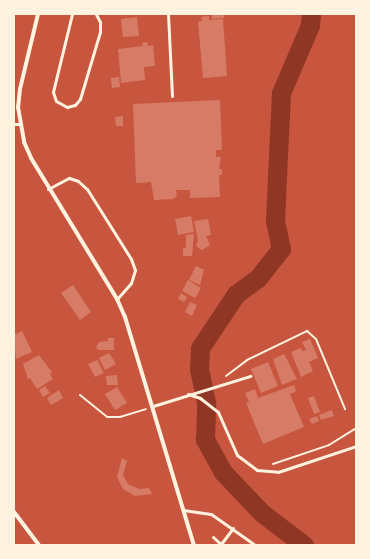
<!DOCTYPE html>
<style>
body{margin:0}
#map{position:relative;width:370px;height:559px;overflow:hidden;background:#c8553d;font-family:"Times New Roman",serif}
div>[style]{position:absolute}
.river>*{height:19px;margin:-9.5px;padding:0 9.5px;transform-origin:9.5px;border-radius:9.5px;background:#8f3625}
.building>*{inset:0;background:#d67c66}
.path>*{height:2px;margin:-1px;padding:0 1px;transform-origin:1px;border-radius:1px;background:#fff3e0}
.service>*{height:3px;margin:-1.5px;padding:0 1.5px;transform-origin:1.5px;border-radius:1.5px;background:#fff3e0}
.minor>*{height:4px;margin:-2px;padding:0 2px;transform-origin:2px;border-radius:2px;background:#fff3e0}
span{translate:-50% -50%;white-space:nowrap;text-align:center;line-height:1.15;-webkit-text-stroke:3.5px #fff3e0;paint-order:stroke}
.frame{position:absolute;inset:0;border:15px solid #fff3e0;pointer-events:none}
</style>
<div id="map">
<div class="river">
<i style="left:304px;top:545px;width:53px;rotate:-142.7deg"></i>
<i style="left:262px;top:513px;width:57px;rotate:-133.6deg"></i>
<i style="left:223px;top:472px;width:38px;rotate:-119deg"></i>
<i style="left:205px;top:439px;width:37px;rotate:-88deg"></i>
<i style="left:206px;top:402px;width:34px;rotate:-102deg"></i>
<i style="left:199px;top:369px;width:21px;rotate:-87deg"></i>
<i style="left:200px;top:348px;width:65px;rotate:-56.3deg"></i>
<i style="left:236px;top:294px;width:27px;rotate:-36deg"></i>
<i style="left:258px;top:278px;width:37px;rotate:-52deg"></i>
<i style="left:281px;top:249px;width:30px;rotate:-102deg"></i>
<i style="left:275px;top:220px;width:127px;rotate:-87.3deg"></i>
<i style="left:281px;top:93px;width:74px;rotate:-66.9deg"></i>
<i style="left:310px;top:25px;width:11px;rotate:-85deg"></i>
</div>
<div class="building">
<i style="clip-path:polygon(212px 14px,224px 14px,224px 18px,212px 19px)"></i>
<i style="clip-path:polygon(209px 16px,209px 20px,223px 19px,227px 76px,203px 78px,198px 22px,202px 21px,201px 17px)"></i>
<i style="clip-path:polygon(137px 17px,139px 36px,123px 37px,121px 19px)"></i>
<i style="clip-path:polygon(147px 42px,148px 46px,153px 45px,155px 66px,144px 67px,145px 80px,121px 83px,118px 49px,143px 46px,142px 43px)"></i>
<i style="clip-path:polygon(119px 77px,120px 87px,112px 88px,111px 78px)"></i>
<i style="clip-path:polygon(220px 100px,222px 150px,216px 150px,216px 157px,221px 157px,219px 169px,222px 169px,222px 175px,219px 175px,220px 197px,190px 198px,190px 190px,176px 190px,177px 196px,173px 199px,154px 200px,151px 182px,136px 183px,133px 104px)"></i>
<i style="clip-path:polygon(123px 116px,123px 126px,116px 126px,115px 117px)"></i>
<i style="clip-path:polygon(191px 216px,194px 232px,178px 235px,175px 219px)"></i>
<i style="clip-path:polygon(208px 219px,211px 235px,206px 236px,210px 245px,202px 250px,196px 246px,198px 240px,194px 221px)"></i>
<i style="clip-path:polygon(194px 234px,192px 256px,183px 256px,183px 248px,186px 248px,186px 235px)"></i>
<i style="clip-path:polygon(196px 266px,204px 270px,200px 285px,189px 280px)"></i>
<i style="clip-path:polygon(188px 280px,201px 288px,195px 298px,182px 291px)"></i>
<i style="clip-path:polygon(73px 285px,91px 312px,80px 320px,61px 293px)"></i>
<i style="clip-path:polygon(181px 293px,187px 297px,184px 302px,178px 299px)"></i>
<i style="clip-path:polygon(190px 302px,197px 305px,192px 316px,185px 312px)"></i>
<i style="clip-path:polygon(22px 331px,32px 352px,16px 359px,14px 335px)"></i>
<i style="clip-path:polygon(108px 338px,114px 338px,114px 350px,99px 350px,96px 348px,99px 342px,108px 341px)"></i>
<i style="clip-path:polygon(310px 339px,318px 358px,309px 362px,313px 371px,301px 377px,291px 352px,301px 348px,302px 351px,306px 350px,302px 342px)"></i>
<i style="clip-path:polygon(109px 353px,116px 364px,105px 370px,99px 358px)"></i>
<i style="clip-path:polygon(284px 354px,297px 379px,282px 385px,273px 359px)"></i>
<i style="clip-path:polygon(39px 355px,52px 372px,50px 374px,53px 379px,37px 389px,30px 378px,28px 379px,23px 364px)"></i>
<i style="clip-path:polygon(97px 360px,104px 373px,95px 377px,88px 364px)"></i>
<i style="clip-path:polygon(268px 362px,278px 386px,261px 393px,251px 369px)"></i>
<i style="clip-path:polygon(117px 375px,118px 385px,107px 385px,106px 376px)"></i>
<i style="clip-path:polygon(294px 385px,296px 391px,290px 394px,304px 427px,263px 444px,246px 403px,249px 402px,245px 393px,255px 389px,258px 398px)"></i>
<i style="clip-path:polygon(45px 386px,50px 393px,43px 397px,39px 390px)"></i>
<i style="clip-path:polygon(117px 387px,127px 403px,115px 410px,105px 394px)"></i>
<i style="clip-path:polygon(59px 390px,63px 398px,51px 405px,47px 398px)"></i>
<i style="clip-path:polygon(314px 396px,320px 412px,314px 414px,308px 398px)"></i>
<i style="clip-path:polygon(332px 410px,334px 416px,321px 420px,319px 415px)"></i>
<i style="clip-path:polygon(317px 416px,319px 421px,312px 424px,309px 419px)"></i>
<i style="clip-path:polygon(122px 458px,127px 461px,123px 475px,128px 484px,139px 489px,149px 488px,152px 494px,135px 496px,123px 489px,117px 477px)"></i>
</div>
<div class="path">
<i style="left:226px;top:376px;width:26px;rotate:-37deg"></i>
<i style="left:247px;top:360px;width:67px;rotate:-25.8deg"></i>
<i style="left:307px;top:331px;width:12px;rotate:42deg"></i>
<i style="left:316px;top:339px;width:76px;rotate:67.5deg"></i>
<i style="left:80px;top:395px;width:35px;rotate:39deg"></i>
<i style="left:107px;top:417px;width:13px"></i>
<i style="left:120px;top:417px;width:27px;rotate:-17deg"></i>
<i style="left:273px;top:464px;width:59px;rotate:-18.7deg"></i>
<i style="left:329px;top:445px;width:32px;rotate:-32deg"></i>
</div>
<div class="service">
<i style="left:72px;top:14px;width:80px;rotate:103.7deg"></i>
<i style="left:53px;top:92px;width:9px;rotate:72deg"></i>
<i style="left:56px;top:101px;width:13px;rotate:29deg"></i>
<i style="left:67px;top:107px;width:8px;rotate:-14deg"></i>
<i style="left:75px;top:105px;width:8px;rotate:-50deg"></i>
<i style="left:80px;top:99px;width:70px;rotate:-73.4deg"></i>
<i style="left:100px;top:32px;width:10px;rotate:-90deg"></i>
<i style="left:100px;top:22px;width:9px;rotate:-117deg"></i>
<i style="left:168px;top:14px;width:82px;rotate:87.2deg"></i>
<i style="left:14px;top:124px;width:5px"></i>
<i style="left:48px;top:189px;width:24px;rotate:-28deg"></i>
<i style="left:69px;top:178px;width:9px;rotate:18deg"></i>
<i style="left:78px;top:181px;width:12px;rotate:42deg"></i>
<i style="left:87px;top:189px;width:83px;rotate:57.8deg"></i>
<i style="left:131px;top:259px;width:12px;rotate:70deg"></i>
<i style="left:135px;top:270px;width:14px;rotate:107deg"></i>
<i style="left:131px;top:283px;width:21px;rotate:131deg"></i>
<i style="left:188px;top:394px;width:13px;rotate:18deg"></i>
<i style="left:200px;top:398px;width:23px;rotate:38deg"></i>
<i style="left:218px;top:412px;width:47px;rotate:66.2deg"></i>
<i style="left:237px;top:455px;width:25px;rotate:37deg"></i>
<i style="left:257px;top:470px;width:21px;rotate:5deg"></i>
<i style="left:278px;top:472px;width:82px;rotate:-18.4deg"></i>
<i style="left:153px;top:406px;width:102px;rotate:-17.2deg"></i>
<i style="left:183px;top:510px;width:28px;rotate:8deg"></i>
<i style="left:211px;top:514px;width:54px;rotate:35.2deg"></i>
<i style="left:213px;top:537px;width:12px;rotate:42deg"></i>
<i style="left:221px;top:544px;width:20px;rotate:-53deg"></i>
</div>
<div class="minor">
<i style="left:38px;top:14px;width:77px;rotate:103.5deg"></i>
<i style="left:20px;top:89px;width:18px;rotate:96deg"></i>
<i style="left:18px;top:107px;width:36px;rotate:80deg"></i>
<i style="left:24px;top:142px;width:17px;rotate:66deg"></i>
<i style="left:31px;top:158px;width:165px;rotate:58.6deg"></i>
<i style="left:117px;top:299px;width:20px;rotate:66deg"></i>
<i style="left:125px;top:317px;width:238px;rotate:73.2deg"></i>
<i style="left:14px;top:512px;width:41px;rotate:52.9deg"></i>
</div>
<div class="frame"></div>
</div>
